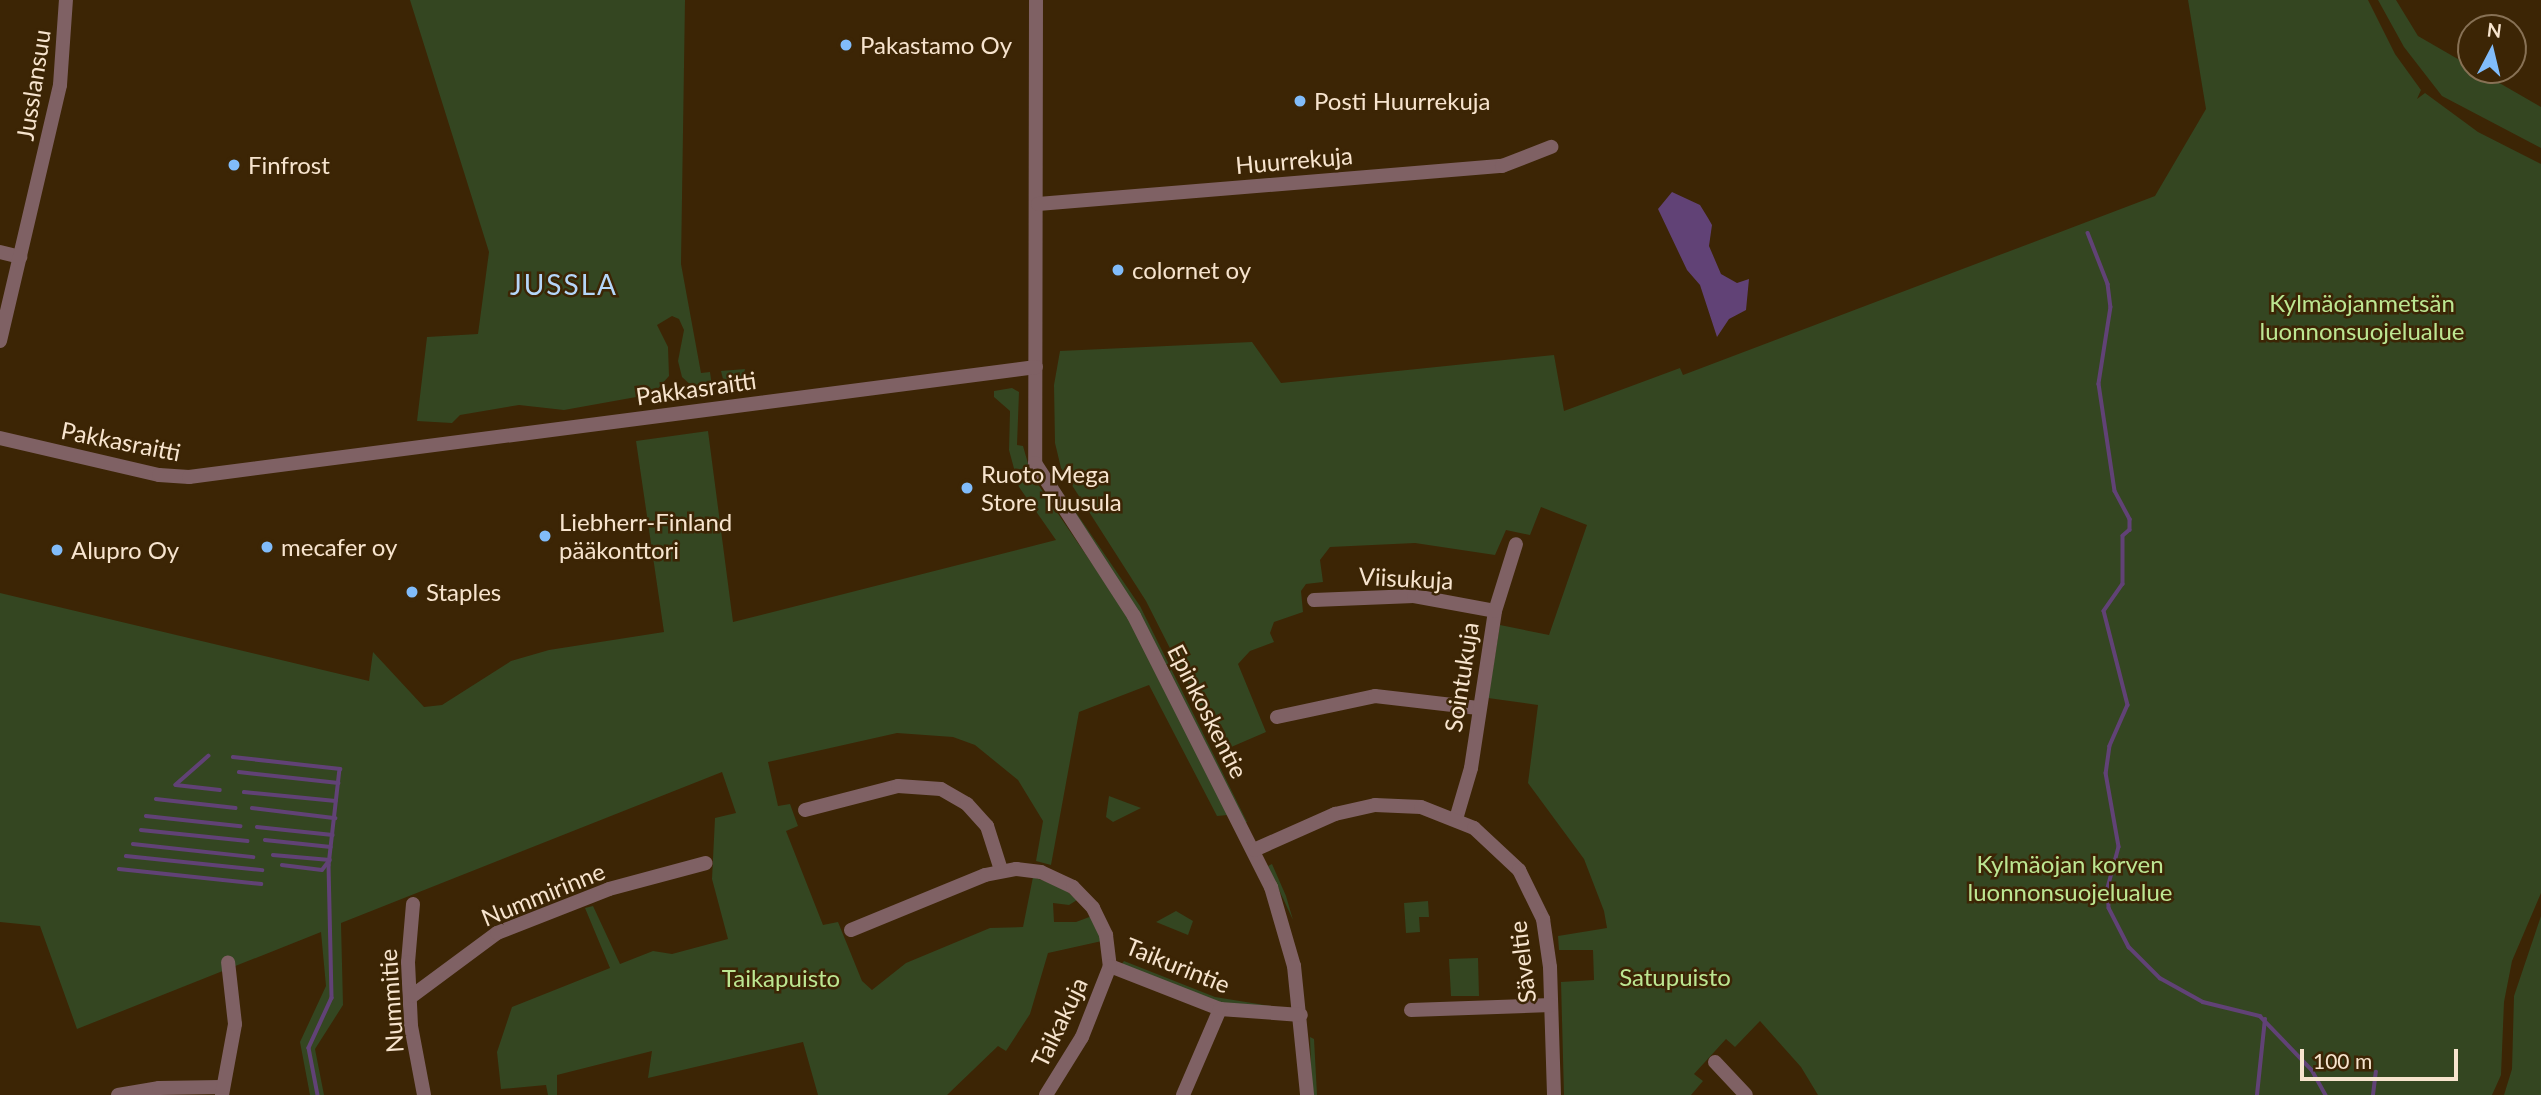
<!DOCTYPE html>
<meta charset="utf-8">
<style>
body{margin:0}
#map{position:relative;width:2541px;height:1095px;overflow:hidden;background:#3c2505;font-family:Lato,sans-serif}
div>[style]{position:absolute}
.green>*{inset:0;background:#344621}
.water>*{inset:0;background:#614276}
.stream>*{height:3.5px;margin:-1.75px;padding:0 1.75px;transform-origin:1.75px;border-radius:1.75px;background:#614276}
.minor>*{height:14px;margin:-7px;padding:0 7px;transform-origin:7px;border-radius:7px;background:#7f6164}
.dots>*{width:19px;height:19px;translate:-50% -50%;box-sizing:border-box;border:4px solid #3c2505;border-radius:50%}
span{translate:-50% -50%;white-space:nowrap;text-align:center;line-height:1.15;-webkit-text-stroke:5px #3c2505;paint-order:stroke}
.poi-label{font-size:24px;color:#f7e4ce}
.left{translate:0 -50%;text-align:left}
.street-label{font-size:24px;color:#f7e4ce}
.park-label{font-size:24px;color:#bce692}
.quarter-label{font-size:28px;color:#b5d6f9;letter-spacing:2px}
.north{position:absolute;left:2457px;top:14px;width:70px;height:70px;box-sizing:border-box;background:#3c2505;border:2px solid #877155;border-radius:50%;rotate:7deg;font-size:19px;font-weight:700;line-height:28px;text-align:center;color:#f7e4ce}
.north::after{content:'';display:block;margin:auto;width:24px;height:32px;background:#81bcfa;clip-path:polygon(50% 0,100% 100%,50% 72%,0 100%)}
.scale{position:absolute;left:2300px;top:1049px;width:158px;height:32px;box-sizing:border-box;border:4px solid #f7e4ce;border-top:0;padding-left:9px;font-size:21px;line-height:24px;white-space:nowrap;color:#f7e4ce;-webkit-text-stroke:5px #3c2505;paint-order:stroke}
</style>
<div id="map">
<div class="green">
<i style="clip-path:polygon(410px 0,685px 0,681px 264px,701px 373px,710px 372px,712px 386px,693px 387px,682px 377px,678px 361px,684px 330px,679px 319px,672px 316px,657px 325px,668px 347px,669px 376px,653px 394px,564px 410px,519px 405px,460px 415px,452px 423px,417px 421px,427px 337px,478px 334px,489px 252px)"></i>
<i style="clip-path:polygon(2188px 0,2368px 0,2395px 54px,2421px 90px,2417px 99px,2425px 93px,2478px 132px,2541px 164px,2541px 893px,2512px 961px,2504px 1002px,2501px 1075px,2492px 1095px,1818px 1095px,1801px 1067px,1760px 1021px,1735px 1047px,1726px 1039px,1694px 1074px,1703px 1081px,1691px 1095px,1564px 1095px,1561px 982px,1594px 980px,1593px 950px,1559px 950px,1558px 936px,1607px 928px,1604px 911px,1584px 859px,1528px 783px,1538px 705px,1488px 698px,1500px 625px,1549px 635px,1587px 525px,1541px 507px,1530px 535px,1506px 530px,1495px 555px,1415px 543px,1330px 547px,1320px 560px,1323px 582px,1306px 584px,1301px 591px,1303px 612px,1274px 622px,1270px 633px,1274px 642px,1250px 651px,1238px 664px,1266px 732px,1222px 751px,1146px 601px,1061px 468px,1055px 443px,1054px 385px,1060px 351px,1252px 342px,1281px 383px,1554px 355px,1564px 411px,1680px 368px,1683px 375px,2155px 196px,2206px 109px)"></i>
<i style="clip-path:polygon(2378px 0,2396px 0,2418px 36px,2541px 107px,2541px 148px,2442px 96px,2404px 47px)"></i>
<i style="clip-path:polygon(745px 369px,742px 382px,723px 379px,721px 371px)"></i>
<i style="clip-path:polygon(1012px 388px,1019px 392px,1017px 445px,1023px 446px,1031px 474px,1125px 612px,1228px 815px,1217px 816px,1149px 685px,1079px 712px,1051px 865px,1036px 861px,1043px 821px,1018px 780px,975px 745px,953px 737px,897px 733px,768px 762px,778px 806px,790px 804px,798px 826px,786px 831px,823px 925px,838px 922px,862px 981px,872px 990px,906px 963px,990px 928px,1023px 927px,1033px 877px,1062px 887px,1077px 900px,1069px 905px,1053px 903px,1054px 922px,1076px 922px,1092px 916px,1102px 941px,1048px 953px,1030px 1014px,1006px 1051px,998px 1046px,947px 1095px,818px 1095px,803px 1042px,648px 1078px,652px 1051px,557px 1075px,557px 1095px,548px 1095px,546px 1085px,501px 1089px,497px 1052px,512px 1007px,610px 968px,585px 908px,593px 906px,620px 964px,653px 951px,672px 954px,728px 939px,712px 879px,715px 818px,736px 813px,722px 772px,341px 923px,343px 1005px,315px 1049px,324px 1095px,310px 1095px,300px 1042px,326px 986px,321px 932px,77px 1029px,40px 926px,0 922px,0 593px,369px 681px,373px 652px,424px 707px,442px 705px,511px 661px,549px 650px,664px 632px,636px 441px,708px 431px,733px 622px,1056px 540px,1019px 487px,1009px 450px,1010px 411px,994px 397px,994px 391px)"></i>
<i style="clip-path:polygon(1051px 476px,1140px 606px,1247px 822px,1245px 823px)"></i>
<i style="clip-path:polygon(1109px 796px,1141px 808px,1113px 822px,1106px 817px)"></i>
<i style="clip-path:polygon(1272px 864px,1286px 896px,1293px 920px,1268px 866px)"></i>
<i style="clip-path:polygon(1428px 901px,1429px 917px,1419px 917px,1420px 932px,1406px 933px,1404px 903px)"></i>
<i style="clip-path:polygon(1176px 911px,1193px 921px,1188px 935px,1156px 922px)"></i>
<i style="clip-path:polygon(2541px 916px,2541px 1095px,2504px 1095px,2512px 1069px,2514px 996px)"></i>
<i style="clip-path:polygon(1478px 958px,1479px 996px,1451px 996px,1449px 959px)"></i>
<i style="clip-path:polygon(1124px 961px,1215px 997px,1283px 1008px,1224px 1004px,1121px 965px)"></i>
<i style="clip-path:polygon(1310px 1037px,1314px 1039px,1317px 1095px,1312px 1095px)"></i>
</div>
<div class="water">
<i style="clip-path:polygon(1672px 192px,1700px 205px,1708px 218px,1712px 225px,1709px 246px,1721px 274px,1737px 283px,1749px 279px,1746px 310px,1729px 319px,1717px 337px,1700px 285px,1687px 270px,1658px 209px)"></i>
</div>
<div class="stream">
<i style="left:2088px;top:233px;width:55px;rotate:68.6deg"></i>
<i style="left:2108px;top:284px;width:23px;rotate:83deg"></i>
<i style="left:2111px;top:307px;width:78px;rotate:98.9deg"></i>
<i style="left:2099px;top:384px;width:108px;rotate:81.5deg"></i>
<i style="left:2115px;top:491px;width:32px;rotate:62deg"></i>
<i style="left:2130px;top:519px;width:11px;rotate:90deg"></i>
<i style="left:2130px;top:530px;width:9px;rotate:139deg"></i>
<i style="left:2123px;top:536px;width:48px;rotate:90deg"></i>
<i style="left:2123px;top:584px;width:33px;rotate:125deg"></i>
<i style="left:2104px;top:611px;width:97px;rotate:75.7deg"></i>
<i style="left:2128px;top:705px;width:45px;rotate:113.7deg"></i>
<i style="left:2110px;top:746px;width:27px;rotate:98deg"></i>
<i style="left:2106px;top:773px;width:75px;rotate:80deg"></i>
<i style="left:2119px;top:847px;width:42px;rotate:105deg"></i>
<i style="left:2108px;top:888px;width:20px;rotate:87deg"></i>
<i style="left:2109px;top:908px;width:44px;rotate:62.9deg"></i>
<i style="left:2129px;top:947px;width:44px;rotate:45deg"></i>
<i style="left:2160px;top:978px;width:49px;rotate:29.2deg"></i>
<i style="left:2203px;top:1002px;width:59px;rotate:13.8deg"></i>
<i style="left:2260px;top:1016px;width:75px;rotate:46.1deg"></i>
<i style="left:2312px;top:1070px;width:29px;rotate:61deg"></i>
<i style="left:209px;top:756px;width:44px;rotate:138.7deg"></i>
<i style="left:176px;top:785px;width:44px;rotate:6.5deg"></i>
<i style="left:233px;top:757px;width:108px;rotate:6.4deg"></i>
<i style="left:340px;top:769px;width:97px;rotate:96.5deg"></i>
<i style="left:329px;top:865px;width:133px;rotate:88.7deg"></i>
<i style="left:332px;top:998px;width:55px;rotate:114.7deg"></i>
<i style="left:309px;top:1048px;width:48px;rotate:79.2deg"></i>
<i style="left:239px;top:772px;width:100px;rotate:6.3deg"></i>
<i style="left:244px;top:792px;width:92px;rotate:5.6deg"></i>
<i style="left:156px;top:799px;width:80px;rotate:6.5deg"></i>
<i style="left:252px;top:808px;width:84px;rotate:6.9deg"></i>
<i style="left:146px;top:816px;width:95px;rotate:6.1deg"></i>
<i style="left:257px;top:827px;width:76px;rotate:6deg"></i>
<i style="left:141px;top:830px;width:107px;rotate:5.9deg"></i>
<i style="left:265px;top:840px;width:66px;rotate:6.1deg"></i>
<i style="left:133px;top:844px;width:121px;rotate:6.2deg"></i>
<i style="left:273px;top:855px;width:57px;rotate:5deg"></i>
<i style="left:126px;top:856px;width:137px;rotate:5.9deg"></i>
<i style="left:282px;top:865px;width:40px;rotate:7.1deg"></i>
<i style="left:322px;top:870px;width:11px;rotate:-52deg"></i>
<i style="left:119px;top:869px;width:143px;rotate:6deg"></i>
<i style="left:2257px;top:1095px;width:76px;rotate:-84deg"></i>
<i style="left:2373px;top:1095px;width:23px;rotate:-83deg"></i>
</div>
<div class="minor">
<i style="left:1036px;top:0;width:463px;rotate:90.1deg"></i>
<i style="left:1035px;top:463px;width:182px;rotate:57.1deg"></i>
<i style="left:1134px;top:616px;width:304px;rotate:63.2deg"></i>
<i style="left:1271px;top:887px;width:82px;rotate:73.8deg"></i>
<i style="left:1294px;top:966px;width:130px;rotate:84.2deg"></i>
<i style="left:1038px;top:204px;width:466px;rotate:-4.7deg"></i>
<i style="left:1502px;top:166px;width:53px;rotate:-21.2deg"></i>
<i style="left:0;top:252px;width:21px;rotate:14deg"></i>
<i style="left:0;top:341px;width:263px;rotate:-76.8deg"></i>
<i style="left:60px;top:85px;width:85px;rotate:-86deg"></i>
<i style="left:0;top:438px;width:163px;rotate:13.1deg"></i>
<i style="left:159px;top:475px;width:30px;rotate:4deg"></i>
<i style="left:189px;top:477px;width:854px;rotate:-7.4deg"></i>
<i style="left:1314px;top:600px;width:100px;rotate:-2.3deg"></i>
<i style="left:1414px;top:596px;width:82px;rotate:10.5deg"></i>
<i style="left:1277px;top:717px;width:100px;rotate:-12.1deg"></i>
<i style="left:1375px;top:696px;width:104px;rotate:6.6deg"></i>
<i style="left:805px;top:810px;width:96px;rotate:-14.5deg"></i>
<i style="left:898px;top:786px;width:43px;rotate:4deg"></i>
<i style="left:941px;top:789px;width:30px;rotate:30deg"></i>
<i style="left:967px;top:804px;width:30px;rotate:48deg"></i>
<i style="left:987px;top:826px;width:46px;rotate:72.3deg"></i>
<i style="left:1456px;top:819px;width:53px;rotate:-73.6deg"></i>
<i style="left:1471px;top:768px;width:159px;rotate:-81.3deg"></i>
<i style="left:1495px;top:611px;width:70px;rotate:-72.6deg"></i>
<i style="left:1254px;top:850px;width:89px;rotate:-24deg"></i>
<i style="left:1335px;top:814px;width:41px;rotate:-12.7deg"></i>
<i style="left:1375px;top:805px;width:46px;rotate:2.5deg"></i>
<i style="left:1421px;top:807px;width:57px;rotate:21.6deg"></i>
<i style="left:1474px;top:828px;width:62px;rotate:43deg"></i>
<i style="left:1519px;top:870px;width:55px;rotate:63.9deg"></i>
<i style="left:1543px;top:919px;width:49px;rotate:81.7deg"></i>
<i style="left:1550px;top:967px;width:128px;rotate:88.2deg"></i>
<i style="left:413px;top:904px;width:58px;rotate:94.9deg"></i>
<i style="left:408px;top:962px;width:64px;rotate:87.3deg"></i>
<i style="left:411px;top:1026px;width:70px;rotate:79.3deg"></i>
<i style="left:851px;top:930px;width:145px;rotate:-22.3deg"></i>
<i style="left:985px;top:875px;width:32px;rotate:-11deg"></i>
<i style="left:1016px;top:869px;width:25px;rotate:7deg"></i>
<i style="left:1041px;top:872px;width:35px;rotate:25deg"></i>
<i style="left:1073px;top:887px;width:29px;rotate:46deg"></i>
<i style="left:1093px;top:908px;width:30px;rotate:64deg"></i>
<i style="left:1106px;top:935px;width:31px;rotate:83deg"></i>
<i style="left:1110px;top:966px;width:118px;rotate:21.4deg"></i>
<i style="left:1220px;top:1009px;width:81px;rotate:4.2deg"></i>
<i style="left:412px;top:996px;width:106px;rotate:-36.5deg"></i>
<i style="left:497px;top:933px;width:120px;rotate:-21.4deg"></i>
<i style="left:609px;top:889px;width:100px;rotate:-15deg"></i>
<i style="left:1411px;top:1010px;width:140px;rotate:-2deg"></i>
<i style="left:1715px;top:1062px;width:45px;rotate:46.8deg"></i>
<i style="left:118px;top:1095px;width:42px;rotate:-9.7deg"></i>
<i style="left:159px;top:1088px;width:62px;rotate:-0.9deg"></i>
<i style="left:222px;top:1095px;width:72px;rotate:-79.6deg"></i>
<i style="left:235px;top:1024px;width:62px;rotate:-96.4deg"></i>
<i style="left:1046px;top:1095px;width:68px;rotate:-58.2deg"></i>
<i style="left:1082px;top:1037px;width:76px;rotate:-68.5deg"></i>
<i style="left:1183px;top:1095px;width:94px;rotate:-66.7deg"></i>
</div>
<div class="dots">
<i style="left:846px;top:45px;background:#81bcfa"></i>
<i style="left:1300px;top:101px;background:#81bcfa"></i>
<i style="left:234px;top:165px;background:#81bcfa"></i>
<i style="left:1118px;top:270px;background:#81bcfa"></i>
<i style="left:967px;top:488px;background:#81bcfa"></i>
<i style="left:545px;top:536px;background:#81bcfa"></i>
<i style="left:267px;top:547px;background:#81bcfa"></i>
<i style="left:57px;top:550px;background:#81bcfa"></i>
<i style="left:412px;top:592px;background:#81bcfa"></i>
</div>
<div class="poi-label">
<span class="left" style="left:860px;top:45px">Pakastamo Oy</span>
<span class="left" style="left:1314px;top:101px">Posti Huurrekuja</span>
<span class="left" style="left:248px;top:165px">Finfrost</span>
<span class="left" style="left:1132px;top:270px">colornet oy</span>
<span class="left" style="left:981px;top:488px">Ruoto Mega<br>Store Tuusula</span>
<span class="left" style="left:559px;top:536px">Liebherr-Finland<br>pääkonttori</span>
<span class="left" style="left:281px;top:547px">mecafer oy</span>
<span class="left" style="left:71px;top:550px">Alupro Oy</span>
<span class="left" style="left:426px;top:592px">Staples</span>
</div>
<div class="street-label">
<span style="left:33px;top:85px;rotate:-81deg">Jusslansuu</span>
<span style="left:1294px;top:160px;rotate:-5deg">Huurrekuja</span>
<span style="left:696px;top:388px;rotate:-8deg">Pakkasraitti</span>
<span style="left:121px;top:441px;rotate:11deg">Pakkasraitti</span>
<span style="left:1406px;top:578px;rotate:3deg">Viisukuja</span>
<span style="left:1461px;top:677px;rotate:-81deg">Sointukuja</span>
<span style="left:1208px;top:711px;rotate:63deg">Epinkoskentie</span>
<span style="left:543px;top:894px;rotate:-22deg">Nummirinne</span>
<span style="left:1522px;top:962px;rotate:-97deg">Säveltie</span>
<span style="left:1178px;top:965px;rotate:22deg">Taikurintie</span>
<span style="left:391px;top:1001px;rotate:-94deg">Nummitie</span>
<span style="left:1059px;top:1022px;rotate:-64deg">Taikakuja</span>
</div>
<div class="park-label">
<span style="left:2362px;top:317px">Kylmäojanmetsän<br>luonnonsuojelualue</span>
<span style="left:2070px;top:878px">Kylmäojan korven<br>luonnonsuojelualue</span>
<span style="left:1675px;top:977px">Satupuisto</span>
<span style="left:781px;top:978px">Taikapuisto</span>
</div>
<div class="quarter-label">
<span style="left:564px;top:284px">JUSSLA</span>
</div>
<div class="north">N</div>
<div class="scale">100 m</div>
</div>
